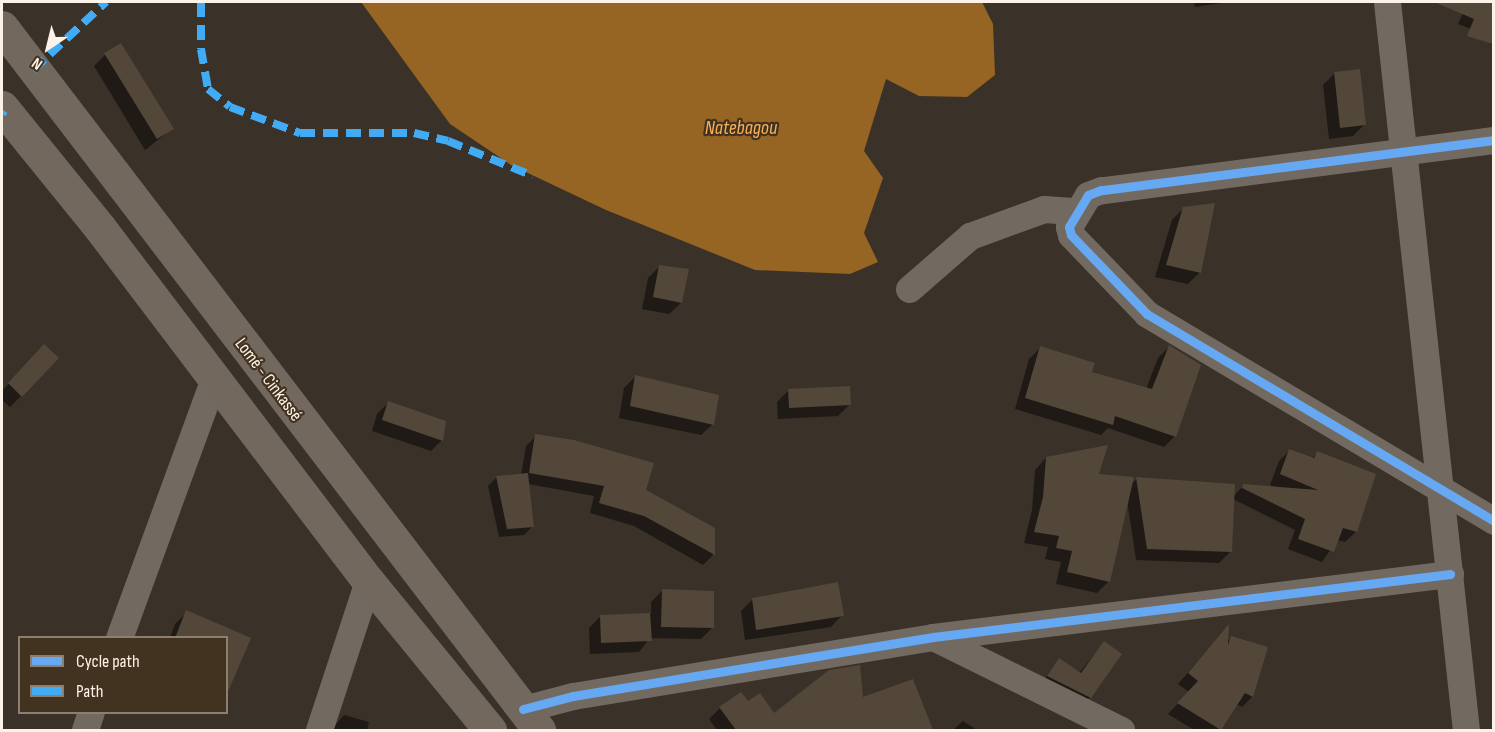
<!DOCTYPE html>
<meta charset="utf-8">
<style>
body{margin:0}
#map{position:relative;width:1495px;height:732px;overflow:hidden;background:#3a3128;font-family:"Sofia Sans Condensed",sans-serif}
div>[style]{position:absolute}
.water>*{inset:0;background:#966423}
.shadow>*{inset:0;background:#0007}
.building>*{inset:0;background:#534739}
.minor>*{height:27px;margin:-13.5px;padding:0 13.5px;transform-origin:13.5px;border-radius:13.5px;background:#726a61}
.trunk>*{height:33px;margin:-16.5px;padding:0 16.5px;transform-origin:16.5px;border-radius:16.5px;background:#72685e}
.quiet>*{height:8px;margin-top:-4px;transform-origin:0;background:repeating-linear-gradient(90deg,#42abf6 0 15px,transparent 0 23px)}
.cycleway>*{height:9px;margin:-4.5px;padding:0 4.5px;transform-origin:4.5px;border-radius:4.5px;background:#66a8f1}
span{translate:-50% -50%;white-space:nowrap;text-align:center;line-height:1.15;-webkit-text-stroke:4.5px #423220;paint-order:stroke}
.street-label{font-size:18px;color:#fdf2e7}
.water-label{font-size:20px;color:#fcb156;font-style:italic}
.frame{position:absolute;inset:0;border:3px solid #fdf2e7;pointer-events:none}
.legend{position:absolute;left:18px;top:636px;width:210px;height:78px;box-sizing:border-box;background:#423220;border:2px solid #8d7f70;margin:0;padding:8px 10px;list-style:none;font-size:18px;color:#fdf2e7}
.legend li{display:flex;align-items:center;gap:12px;height:30px}
.legend b{width:30px;border:2px solid #8d7f70}
.north{position:absolute;left:18px;top:18px;width:60px;height:60px;-webkit-text-stroke:4px #423220;paint-order:stroke;rotate:215deg;font-size:16px;font-weight:700;line-height:24px;text-align:center;color:#fdf2e7}
.north::after{content:'';display:block;margin:auto;width:21px;height:27px;background:#fdf2e7;clip-path:polygon(50% 0,100% 100%,50% 72%,0 100%)}
</style>
<div id="map">
<div class="water">
<i style="clip-path:polygon(361px 2px,982px 2px,993px 24px,995px 75px,967px 97px,919px 96px,886px 79px,864px 151px,883px 178px,864px 233px,878px 262px,850px 274px,755px 270px,606px 210px,511px 165px,450px 124px)"></i>
</div>
<div class="shadow">
<i style="clip-path:polygon(1194px 2px,1228px 2px,1195px 7px)"></i>
<i style="clip-path:polygon(1468px 2px,1494px 2px,1487px 24px,1479px 32px,1458px 24px)"></i>
<i style="clip-path:polygon(105px 55px,172px 129px,145px 150px,94px 66px)"></i>
<i style="clip-path:polygon(1335px 73px,1364px 125px,1353px 136px,1329px 139px,1323px 85px)"></i>
<i style="clip-path:polygon(1184px 208px,1200px 272px,1188px 284px,1155px 277px,1172px 220px)"></i>
<i style="clip-path:polygon(659px 267px,681px 303px,669px 314px,642px 309px,648px 278px)"></i>
<i style="clip-path:polygon(1169px 347px,1175px 436px,1164px 447px,1108px 428px,1101px 435px,1015px 409px,1029px 359px,1040px 348px,1090px 373px,1146px 389px,1158px 358px)"></i>
<i style="clip-path:polygon(33px 357px,21px 396px,10px 407px,2px 400px,2px 391px)"></i>
<i style="clip-path:polygon(635px 377px,713px 424px,701px 435px,619px 418px,624px 388px)"></i>
<i style="clip-path:polygon(789px 390px,850px 404px,838px 416px,778px 419px,777px 402px)"></i>
<i style="clip-path:polygon(388px 403px,442px 440px,431px 451px,372px 431px,377px 414px)"></i>
<i style="clip-path:polygon(536px 436px,714px 529px,713px 555px,703px 565px,634px 526px,590px 513px,594px 496px,528px 484px,532px 527px,524px 535px,499px 537px,488px 486px,497px 477px,521px 475px,526px 446px)"></i>
<i style="clip-path:polygon(1289px 451px,1312px 458px,1317px 453px,1374px 475px,1356px 532px,1345px 542px,1337px 540px,1322px 562px,1288px 549px,1295px 530px,1233px 499px,1230px 552px,1219px 563px,1136px 560px,1127px 500px,1108px 582px,1097px 593px,1056px 584px,1061px 562px,1045px 559px,1048px 547px,1024px 543px,1032px 510px,1035px 470px,1046px 458px,1130px 485px,1137px 479px,1233px 497px,1243px 486px,1278px 488px,1270px 485px,1279px 461px)"></i>
<i style="clip-path:polygon(662px 591px,712px 628px,701px 639px,650px 638px,639px 652px,590px 654px,589px 628px,601px 616px,651px 614px,651px 602px)"></i>
<i style="clip-path:polygon(753px 599px,842px 615px,831px 627px,745px 640px,741px 611px)"></i>
<i style="clip-path:polygon(187px 612px,249px 638px,234px 672px,226px 680px,226px 638px,170px 638px,175px 624px)"></i>
<i style="clip-path:polygon(1227px 628px,1226px 643px,1231px 638px,1266px 648px,1252px 697px,1242px 707px,1236px 704px,1219px 730px,1194px 730px,1168px 714px,1189px 692px,1178px 684px)"></i>
<i style="clip-path:polygon(1104px 643px,1090px 697px,1078px 708px,1037px 688px,1060px 660px,1079px 673px)"></i>
<i style="clip-path:polygon(862px 700px,928px 721px,919px 730px,717px 730px,709px 719px,720px 708px,748px 703px,774px 715px)"></i>
<i style="clip-path:polygon(344px 715px,369px 722px,367px 730px,331px 730px)"></i>
<i style="clip-path:polygon(963px 721px,977px 730px,953px 730px)"></i>
</div>
<div class="building">
<i style="clip-path:polygon(1434px 2px,1493px 2px,1493px 44px,1467px 36px,1474px 19px)"></i>
<i style="clip-path:polygon(121px 43px,174px 129px,157px 139px,104px 53px)"></i>
<i style="clip-path:polygon(1360px 69px,1366px 125px,1340px 128px,1334px 72px)"></i>
<i style="clip-path:polygon(1215px 203px,1201px 273px,1166px 265px,1183px 207px)"></i>
<i style="clip-path:polygon(659px 265px,689px 269px,682px 303px,653px 297px)"></i>
<i style="clip-path:polygon(44px 344px,59px 358px,22px 397px,8px 383px)"></i>
<i style="clip-path:polygon(1169px 345px,1201px 365px,1176px 437px,1115px 416px,1113px 425px,1025px 398px,1040px 346px,1095px 363px,1092px 372px,1152px 389px)"></i>
<i style="clip-path:polygon(635px 375px,719px 395px,714px 425px,630px 406px)"></i>
<i style="clip-path:polygon(850px 386px,851px 405px,789px 408px,788px 389px)"></i>
<i style="clip-path:polygon(388px 401px,446px 421px,443px 441px,382px 420px)"></i>
<i style="clip-path:polygon(535px 434px,574px 440px,654px 463px,646px 490px,715px 528px,715px 555px,644px 516px,599px 503px,604px 486px,529px 473px)"></i>
<i style="clip-path:polygon(1108px 445px,1099px 474px,1134px 477px,1110px 582px,1067px 572px,1072px 551px,1056px 548px,1059px 536px,1034px 532px,1043px 497px,1046px 457px)"></i>
<i style="clip-path:polygon(1289px 449px,1314px 458px,1317px 451px,1376px 474px,1357px 532px,1343px 528px,1334px 552px,1298px 539px,1305px 519px,1242px 488px,1243px 484px,1318px 490px,1280px 474px)"></i>
<i style="clip-path:polygon(528px 473px,534px 527px,507px 529px,496px 476px)"></i>
<i style="clip-path:polygon(1136px 477px,1235px 484px,1232px 552px,1147px 549px)"></i>
<i style="clip-path:polygon(838px 582px,844px 616px,756px 630px,752px 598px)"></i>
<i style="clip-path:polygon(662px 589px,714px 591px,714px 628px,661px 627px)"></i>
<i style="clip-path:polygon(186px 610px,251px 638px,227px 694px,226px 638px,175px 638px)"></i>
<i style="clip-path:polygon(650px 613px,652px 641px,601px 643px,600px 615px)"></i>
<i style="clip-path:polygon(1229px 624px,1228px 645px,1231px 636px,1268px 647px,1253px 697px,1245px 693px,1221px 730px,1177px 703px,1198px 681px,1188px 673px)"></i>
<i style="clip-path:polygon(1104px 641px,1122px 654px,1091px 698px,1047px 676px,1059px 658px,1081px 673px)"></i>
<i style="clip-path:polygon(860px 665px,863px 697px,913px 679px,933px 730px,736px 730px,719px 707px,741px 692px,748px 701px,760px 693px,774px 713px,829px 670px)"></i>
</div>
<div class="minor">
<i style="left:1387px;top:2px;width:732px;rotate:83.81deg"></i>
<i style="left:1494px;top:140px;width:396px;rotate:172.7deg"></i>
<i style="left:1101px;top:190px;width:14px;rotate:159deg"></i>
<i style="left:1088px;top:195px;width:37px;rotate:121deg"></i>
<i style="left:1069px;top:227px;width:8px;rotate:76deg"></i>
<i style="left:1071px;top:235px;width:110px;rotate:46.1deg"></i>
<i style="left:1147px;top:314px;width:404px;rotate:30.8deg"></i>
<i style="left:909px;top:289px;width:81px;rotate:-41deg"></i>
<i style="left:970px;top:236px;width:79px;rotate:-20deg"></i>
<i style="left:1044px;top:209px;width:32px;rotate:4deg"></i>
<i style="left:933px;top:637px;width:210px;rotate:26.3deg"></i>
<i style="left:119px;top:638px;width:277px;rotate:-69.9deg"></i>
<i style="left:523px;top:709px;width:52px;rotate:-14.6deg"></i>
<i style="left:573px;top:696px;width:365px;rotate:-9.3deg"></i>
<i style="left:933px;top:637px;width:521px;rotate:-6.95deg"></i>
<i style="left:85px;top:730px;width:19px;rotate:-72deg"></i>
<i style="left:319px;top:730px;width:157px;rotate:-71.8deg"></i>
</div>
<div class="trunk">
<i style="left:2px;top:27px;width:885px;rotate:52.62deg"></i>
<i style="left:2px;top:107px;width:156px;rotate:51deg"></i>
<i style="left:100px;top:228px;width:443px;rotate:52.8deg"></i>
<i style="left:368px;top:581px;width:193px;rotate:50.7deg"></i>
</div>
<div class="quiet">
<i style="left:201px;top:2px;width:47px;rotate:90deg"></i>
<i style="left:201px;top:49px;width:41px;rotate:80.1deg"></i>
<i style="left:208px;top:89px;width:28px;rotate:39deg"></i>
<i style="left:230px;top:107px;width:75px;rotate:20.4deg"></i>
<i style="left:300px;top:133px;width:114px"></i>
<i style="left:414px;top:133px;width:35px;rotate:13deg"></i>
<i style="left:448px;top:141px;width:92px;rotate:22.4deg"></i>
<i style="left:33px;top:70px;width:100px;rotate:-43deg"></i>
<i style="left:2px;top:114px;width:4px;rotate:-56deg"></i>
</div>
<div class="cycleway">
<i style="left:1494px;top:140px;width:396px;rotate:172.7deg"></i>
<i style="left:1101px;top:190px;width:14px;rotate:159deg"></i>
<i style="left:1088px;top:195px;width:37px;rotate:121deg"></i>
<i style="left:1069px;top:227px;width:8px;rotate:76deg"></i>
<i style="left:1071px;top:235px;width:110px;rotate:46.1deg"></i>
<i style="left:1147px;top:314px;width:404px;rotate:30.8deg"></i>
<i style="left:523px;top:709px;width:52px;rotate:-14.6deg"></i>
<i style="left:573px;top:696px;width:365px;rotate:-9.3deg"></i>
<i style="left:933px;top:637px;width:521px;rotate:-6.95deg"></i>
</div>
<div class="street-label">
<span style="left:268px;top:380px;rotate:53deg">Lomé - Cinkassé</span>
</div>
<div class="water-label">
<span style="left:741px;top:128px">Natebagou</span>
</div>
<div class="frame"></div>
<ul class="legend">
<li><b style="height:8px;background:#66a8f1"></b>Cycle path</li>
<li><b style="height:8px;background:#42abf6"></b>Path</li>
</ul>
<div class="north">N</div>
</div>
